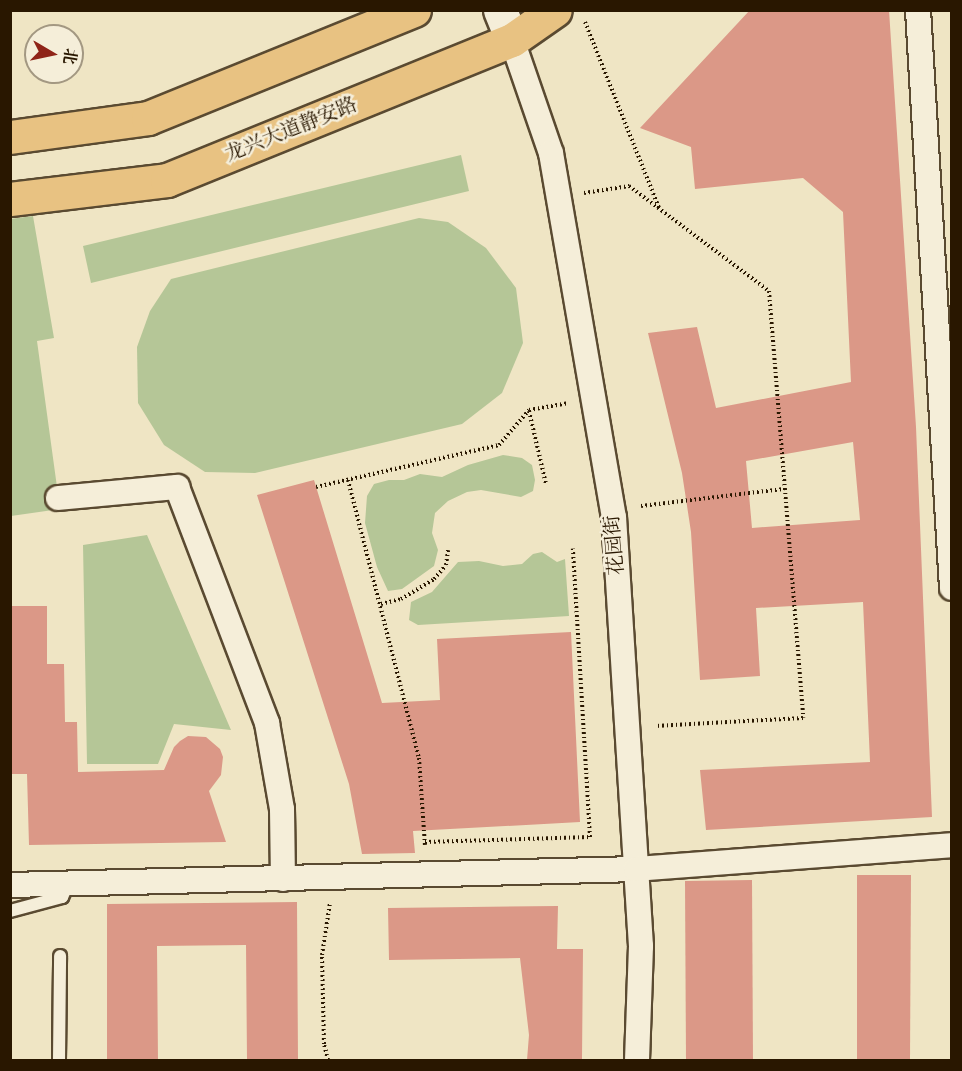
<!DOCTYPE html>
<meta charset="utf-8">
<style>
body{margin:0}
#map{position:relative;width:962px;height:1071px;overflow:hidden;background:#efe5c4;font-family:"Libre Bodoni","Noto Serif SC",serif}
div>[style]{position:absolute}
.green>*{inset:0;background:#b5c697}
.building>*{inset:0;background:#db9887}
.path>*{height:4px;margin-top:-2px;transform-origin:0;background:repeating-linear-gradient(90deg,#291700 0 1.5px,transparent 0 4.5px)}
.roads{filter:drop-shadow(2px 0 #5a4a31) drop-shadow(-2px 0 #5a4a31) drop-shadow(0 2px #5a4a31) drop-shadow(0 -2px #5a4a31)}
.lane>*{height:12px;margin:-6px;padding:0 6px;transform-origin:6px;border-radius:6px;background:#f5eed9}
.street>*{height:24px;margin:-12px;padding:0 12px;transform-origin:12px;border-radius:12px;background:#f5eed9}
.secondary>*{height:33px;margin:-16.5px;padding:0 16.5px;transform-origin:16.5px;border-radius:16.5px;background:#f5eed9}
.primary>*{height:33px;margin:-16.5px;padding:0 16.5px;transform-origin:16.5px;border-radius:16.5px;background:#e8c282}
span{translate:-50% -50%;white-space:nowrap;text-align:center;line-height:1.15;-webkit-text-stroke:5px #f5eed9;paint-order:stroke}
.street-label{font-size:20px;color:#291700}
.frame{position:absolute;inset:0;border:12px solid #291700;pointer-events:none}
.north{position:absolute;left:24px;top:24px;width:60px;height:60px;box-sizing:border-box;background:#f5eed9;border:2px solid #a39882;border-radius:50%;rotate:99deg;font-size:16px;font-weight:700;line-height:24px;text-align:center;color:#291700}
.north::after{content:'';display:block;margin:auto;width:21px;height:27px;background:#8f2418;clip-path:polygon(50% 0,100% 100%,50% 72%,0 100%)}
</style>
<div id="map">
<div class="green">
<i style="clip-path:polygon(461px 155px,469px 191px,91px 283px,83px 246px)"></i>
<i style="clip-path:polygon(33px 216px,54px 338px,37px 341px,60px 509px,11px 516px,10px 219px)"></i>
<i style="clip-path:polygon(419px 218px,448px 222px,486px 248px,516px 288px,523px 343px,502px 393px,462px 424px,255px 473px,205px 472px,164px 445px,138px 403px,137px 347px,150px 311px,171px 279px)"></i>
<i style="clip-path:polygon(503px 455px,522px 458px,532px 465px,535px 480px,533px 491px,521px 497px,481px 490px,467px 492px,448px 501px,435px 513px,432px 533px,438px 550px,434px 566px,402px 589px,388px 591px,377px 567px,365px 523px,367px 496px,374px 484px,389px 480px,404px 480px,420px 474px,442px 477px,468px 465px)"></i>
<i style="clip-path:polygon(147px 535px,231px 730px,174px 724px,158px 764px,87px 764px,83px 545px)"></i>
<i style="clip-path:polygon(542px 552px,557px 562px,565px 559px,569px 616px,418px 625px,409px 620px,411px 602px,432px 592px,458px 562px,479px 561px,503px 566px,522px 564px,533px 554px)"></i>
</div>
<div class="building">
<i style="clip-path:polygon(evenodd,750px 10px,889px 10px,916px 427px,932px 817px,706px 830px,700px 770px,870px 762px,863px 602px,756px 608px,760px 676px,700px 680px,691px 532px,682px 473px,648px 333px,697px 327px,716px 408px,851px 382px,843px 212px,803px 178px,695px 189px,691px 147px,640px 128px,750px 10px,853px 442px,860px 520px,752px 528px,746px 461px,853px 442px)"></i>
<i style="clip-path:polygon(314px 480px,382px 703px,440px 700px,437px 639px,571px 632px,580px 822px,413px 831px,415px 853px,362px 854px,349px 784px,257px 495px)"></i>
<i style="clip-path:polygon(10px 606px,47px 606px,47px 664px,64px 664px,65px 722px,77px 722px,78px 772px,164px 770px,174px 747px,180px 741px,188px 736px,206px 737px,220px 749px,223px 757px,221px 775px,209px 791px,226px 842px,29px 845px,27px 774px,10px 774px)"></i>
<i style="clip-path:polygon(857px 875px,911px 875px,910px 1060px,857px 1060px)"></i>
<i style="clip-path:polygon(752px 880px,753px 1060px,686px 1060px,685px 881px)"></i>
<i style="clip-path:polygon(297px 902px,298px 1060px,247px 1060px,246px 945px,157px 946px,158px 1060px,107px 1060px,107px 904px)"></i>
<i style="clip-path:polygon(558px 906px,557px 949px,583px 949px,582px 1060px,527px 1060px,529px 1035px,520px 958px,389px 960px,388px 908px)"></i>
</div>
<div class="path">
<i style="left:585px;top:22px;width:200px;rotate:68.3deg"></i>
<i style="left:584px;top:193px;width:46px;rotate:-8.8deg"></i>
<i style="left:629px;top:186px;width:175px;rotate:36.9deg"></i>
<i style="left:769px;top:291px;width:428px;rotate:85.4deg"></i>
<i style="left:803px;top:718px;width:148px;rotate:176.9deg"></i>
<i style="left:529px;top:411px;width:75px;rotate:76.9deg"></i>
<i style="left:348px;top:480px;width:287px;rotate:75.7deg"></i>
<i style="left:419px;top:758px;width:87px;rotate:86.1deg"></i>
<i style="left:316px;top:487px;width:188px;rotate:-12.9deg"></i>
<i style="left:499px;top:445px;width:46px;rotate:-49.4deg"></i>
<i style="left:529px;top:410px;width:39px;rotate:-10deg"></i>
<i style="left:641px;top:506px;width:144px;rotate:-6.8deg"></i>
<i style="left:381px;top:604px;width:21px;rotate:-14deg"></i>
<i style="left:401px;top:599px;width:39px;rotate:-31deg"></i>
<i style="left:434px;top:579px;width:18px;rotate:-49deg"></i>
<i style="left:446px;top:565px;width:15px;rotate:-82deg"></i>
<i style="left:425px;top:842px;width:165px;rotate:-1.7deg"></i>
<i style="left:590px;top:837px;width:289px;rotate:-93.4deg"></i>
<i style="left:328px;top:1060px;width:16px;rotate:-104deg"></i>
<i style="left:324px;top:1044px;width:89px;rotate:-91.3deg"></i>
<i style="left:322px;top:955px;width:53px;rotate:-81.3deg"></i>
</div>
<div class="roads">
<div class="lane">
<i style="left:10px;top:911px;width:54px;rotate:-15.1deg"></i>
<i style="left:62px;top:897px;width:14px;rotate:-65deg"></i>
<i style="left:59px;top:1060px;width:104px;rotate:-89.4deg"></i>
</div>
<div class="street">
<i style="left:918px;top:10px;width:579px;rotate:86.63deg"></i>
<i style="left:512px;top:40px;width:120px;rotate:71deg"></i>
<i style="left:551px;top:153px;width:369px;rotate:80.2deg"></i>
<i style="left:614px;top:517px;width:430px;rotate:86.4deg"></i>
<i style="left:641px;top:946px;width:114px;rotate:92deg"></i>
<i style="left:58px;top:498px;width:120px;rotate:-5.3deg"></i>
<i style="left:177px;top:487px;width:253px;rotate:69.1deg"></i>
<i style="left:267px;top:723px;width:87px;rotate:80.1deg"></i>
<i style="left:282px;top:809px;width:70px;rotate:89.2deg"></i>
<i style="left:10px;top:885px;width:626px;rotate:-1.46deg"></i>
<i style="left:636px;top:869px;width:317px;rotate:-4.3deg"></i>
</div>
<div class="secondary">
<i style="left:500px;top:10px;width:32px;rotate:68deg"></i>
</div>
<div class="primary">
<i style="left:10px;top:137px;width:139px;rotate:-7.8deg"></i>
<i style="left:148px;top:118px;width:287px;rotate:-22.1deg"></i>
<i style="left:10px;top:199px;width:158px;rotate:-6.9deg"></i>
<i style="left:167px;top:180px;width:372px;rotate:-22.1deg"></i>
<i style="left:512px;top:40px;width:52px;rotate:-34.9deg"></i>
</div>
</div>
<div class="street-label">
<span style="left:291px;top:130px;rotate:-22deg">龙兴大道静安路</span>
<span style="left:615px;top:545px;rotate:-95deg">花园街</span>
</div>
<div class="frame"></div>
<div class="north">北</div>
</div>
